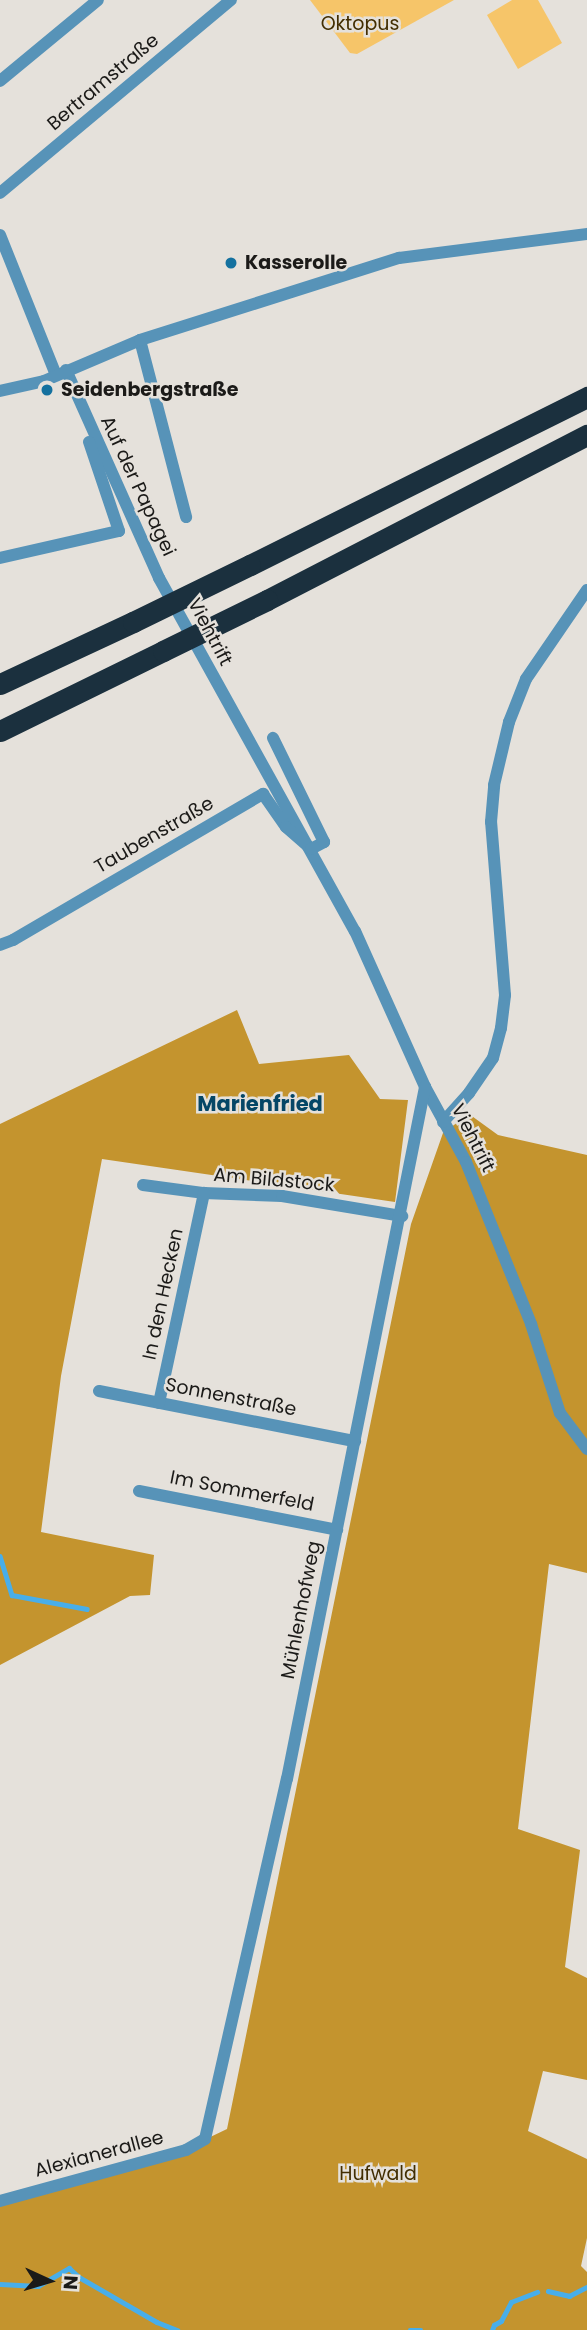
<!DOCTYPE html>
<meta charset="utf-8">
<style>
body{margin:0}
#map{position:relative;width:587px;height:2330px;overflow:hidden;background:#e5e1db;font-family:Poppins,sans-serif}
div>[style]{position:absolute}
.green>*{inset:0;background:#f6c569}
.forest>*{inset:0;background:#c4942e}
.stream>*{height:4.5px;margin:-2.25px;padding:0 2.25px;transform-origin:2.25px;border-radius:2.25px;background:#48aeea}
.street>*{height:12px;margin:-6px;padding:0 6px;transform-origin:6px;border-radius:6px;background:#5793b8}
.highway>*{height:21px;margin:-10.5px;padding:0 10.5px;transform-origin:10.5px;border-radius:10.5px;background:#1b303e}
.highway-bridge>*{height:21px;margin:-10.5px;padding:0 10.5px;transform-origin:10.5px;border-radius:10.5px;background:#1b303e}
.dots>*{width:19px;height:19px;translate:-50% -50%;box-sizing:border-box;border:4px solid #e5e1db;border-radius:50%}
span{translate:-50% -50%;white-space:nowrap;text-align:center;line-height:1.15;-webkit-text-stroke:5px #e5e1db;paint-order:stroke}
.park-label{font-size:19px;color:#422e02}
.street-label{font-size:19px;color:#1b1a18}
.poi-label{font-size:19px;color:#1b1a18;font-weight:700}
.left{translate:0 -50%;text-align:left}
.neighbourhood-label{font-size:21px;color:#054666;font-weight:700}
.north{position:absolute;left:14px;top:2246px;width:70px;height:70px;-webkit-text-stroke:5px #e5e1db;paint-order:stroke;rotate:94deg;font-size:19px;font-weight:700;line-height:28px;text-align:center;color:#1b1a18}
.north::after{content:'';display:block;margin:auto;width:24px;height:32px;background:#1b1a18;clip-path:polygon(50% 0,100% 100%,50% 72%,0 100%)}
</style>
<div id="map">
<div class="green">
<i style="clip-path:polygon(310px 0,454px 0,357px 54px,350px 53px)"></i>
<i style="clip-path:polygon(512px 0,538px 0,562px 43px,518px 69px,487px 15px)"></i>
</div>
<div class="forest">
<i style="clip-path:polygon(237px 1010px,259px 1064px,349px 1055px,380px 1099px,408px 1100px,395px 1202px,102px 1159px,61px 1376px,41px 1532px,154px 1555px,150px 1595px,130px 1596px,0 1665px,0 1124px)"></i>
<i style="clip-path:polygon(469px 1114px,498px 1135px,587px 1155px,587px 1573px,549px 1564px,518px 1829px,580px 1850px,565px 1967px,587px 1978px,587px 2080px,543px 2071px,528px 2131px,587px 2159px,587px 2238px,581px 2266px,587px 2272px,587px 2330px,0 2330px,0 2206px,179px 2152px,227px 2129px,411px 1224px,443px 1133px)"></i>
</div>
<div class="stream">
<i style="left:0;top:1556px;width:41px;rotate:72.9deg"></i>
<i style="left:12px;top:1595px;width:76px;rotate:10.6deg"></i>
<i style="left:0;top:2284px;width:38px;rotate:3deg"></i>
<i style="left:38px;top:2286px;width:36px;rotate:-30deg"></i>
<i style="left:69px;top:2268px;width:13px;rotate:42deg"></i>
<i style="left:79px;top:2277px;width:90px;rotate:30deg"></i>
<i style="left:157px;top:2322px;width:22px;rotate:22deg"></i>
<i style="left:548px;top:2291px;width:22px;rotate:13deg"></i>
<i style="left:569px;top:2296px;width:20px;rotate:-27deg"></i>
<i style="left:410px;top:2330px;width:11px"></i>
<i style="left:492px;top:2330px;width:5px;rotate:-68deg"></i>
<i style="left:494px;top:2325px;width:8px;rotate:-30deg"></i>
<i style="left:501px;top:2321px;width:21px;rotate:-62deg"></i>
<i style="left:511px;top:2302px;width:28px;rotate:-21deg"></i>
</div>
<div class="street">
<i style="left:0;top:81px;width:127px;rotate:-39.6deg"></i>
<i style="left:0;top:193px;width:301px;rotate:-39.9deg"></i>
<i style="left:0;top:235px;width:151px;rotate:68.2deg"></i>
<i style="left:140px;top:340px;width:183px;rotate:75.4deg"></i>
<i style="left:66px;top:370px;width:228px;rotate:65.9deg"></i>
<i style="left:159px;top:578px;width:404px;rotate:61deg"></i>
<i style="left:355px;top:931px;width:171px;rotate:65.8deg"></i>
<i style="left:425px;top:1087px;width:85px;rotate:61.3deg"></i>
<i style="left:466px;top:1162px;width:175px;rotate:68.1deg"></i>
<i style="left:531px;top:1324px;width:94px;rotate:72deg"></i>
<i style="left:560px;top:1413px;width:45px;rotate:53.1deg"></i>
<i style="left:0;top:391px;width:45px;rotate:-12.8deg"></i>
<i style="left:44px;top:381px;width:104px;rotate:-23.1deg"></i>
<i style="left:140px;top:340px;width:272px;rotate:-17.6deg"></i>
<i style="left:399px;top:258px;width:190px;rotate:-7.3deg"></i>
<i style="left:0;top:558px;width:122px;rotate:-12.8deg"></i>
<i style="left:119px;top:531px;width:94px;rotate:-108.6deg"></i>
<i style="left:0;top:945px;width:14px;rotate:-21deg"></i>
<i style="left:13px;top:940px;width:290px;rotate:-30.3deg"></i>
<i style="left:263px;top:794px;width:40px;rotate:55.1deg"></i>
<i style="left:286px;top:827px;width:33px;rotate:41deg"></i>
<i style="left:311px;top:849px;width:15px;rotate:-28deg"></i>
<i style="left:324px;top:842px;width:116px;rotate:-116.1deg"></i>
<i style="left:443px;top:1122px;width:39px;rotate:-48deg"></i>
<i style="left:469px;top:1093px;width:42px;rotate:-55.6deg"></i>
<i style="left:493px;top:1058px;width:31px;rotate:-75deg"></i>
<i style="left:501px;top:1028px;width:33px;rotate:-83deg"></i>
<i style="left:505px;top:995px;width:174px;rotate:-94.6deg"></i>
<i style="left:491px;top:822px;width:37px;rotate:-85deg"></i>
<i style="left:494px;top:785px;width:65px;rotate:-76.6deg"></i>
<i style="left:509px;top:722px;width:46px;rotate:-68.4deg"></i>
<i style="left:526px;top:679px;width:108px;rotate:-55.6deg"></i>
<i style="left:143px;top:1185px;width:62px;rotate:7.5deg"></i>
<i style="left:204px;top:1193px;width:78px;rotate:2.2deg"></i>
<i style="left:282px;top:1196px;width:122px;rotate:9.5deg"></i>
<i style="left:99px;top:1391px;width:261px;rotate:11.1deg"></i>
<i style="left:159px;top:1403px;width:215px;rotate:-77.9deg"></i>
<i style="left:139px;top:1491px;width:202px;rotate:11.1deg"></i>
<i style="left:0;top:2201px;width:193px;rotate:-15.3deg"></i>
<i style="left:186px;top:2150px;width:22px;rotate:-30deg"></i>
<i style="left:205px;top:2139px;width:369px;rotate:-77.2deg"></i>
<i style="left:287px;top:1779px;width:706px;rotate:-78.72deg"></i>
</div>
<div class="highway">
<i style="left:250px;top:565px;width:377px;rotate:-26.5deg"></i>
<i style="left:267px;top:600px;width:360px;rotate:-27.3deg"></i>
<i style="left:0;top:684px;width:147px;rotate:-25deg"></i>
<i style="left:0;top:731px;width:182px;rotate:-26.1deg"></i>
</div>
<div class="highway-bridge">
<i style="left:133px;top:622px;width:130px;rotate:-26deg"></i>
<i style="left:163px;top:651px;width:116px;rotate:-26.1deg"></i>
</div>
<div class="dots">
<i style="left:231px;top:263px;background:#14719f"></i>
<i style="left:47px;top:390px;background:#14719f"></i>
</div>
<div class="park-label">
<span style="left:360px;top:24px">Oktopus</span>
<span style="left:378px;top:2174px">Hufwald</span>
</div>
<div class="street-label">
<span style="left:103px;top:82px;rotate:-40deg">Bertramstraße</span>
<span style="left:138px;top:486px;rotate:65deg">Auf der Papagei</span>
<span style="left:210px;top:632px;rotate:62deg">Viehtrift</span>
<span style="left:154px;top:835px;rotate:-30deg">Taubenstraße</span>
<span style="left:473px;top:1138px;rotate:63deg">Viehtrift</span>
<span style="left:274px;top:1180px;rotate:5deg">Am Bildstock</span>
<span style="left:163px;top:1294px;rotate:-78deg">In den Hecken</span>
<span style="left:231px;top:1397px;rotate:11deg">Sonnenstraße</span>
<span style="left:242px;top:1491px;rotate:11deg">Im Sommerfeld</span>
<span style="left:301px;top:1610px;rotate:-79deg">Mühlenhofweg</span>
<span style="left:99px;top:2154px;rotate:-15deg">Alexianerallee</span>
</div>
<div class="poi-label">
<span class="left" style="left:245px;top:263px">Kasserolle</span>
<span class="left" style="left:61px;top:390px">Seidenbergstraße</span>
</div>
<div class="neighbourhood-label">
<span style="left:260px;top:1104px">Marienfried</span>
</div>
<div class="north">N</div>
</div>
